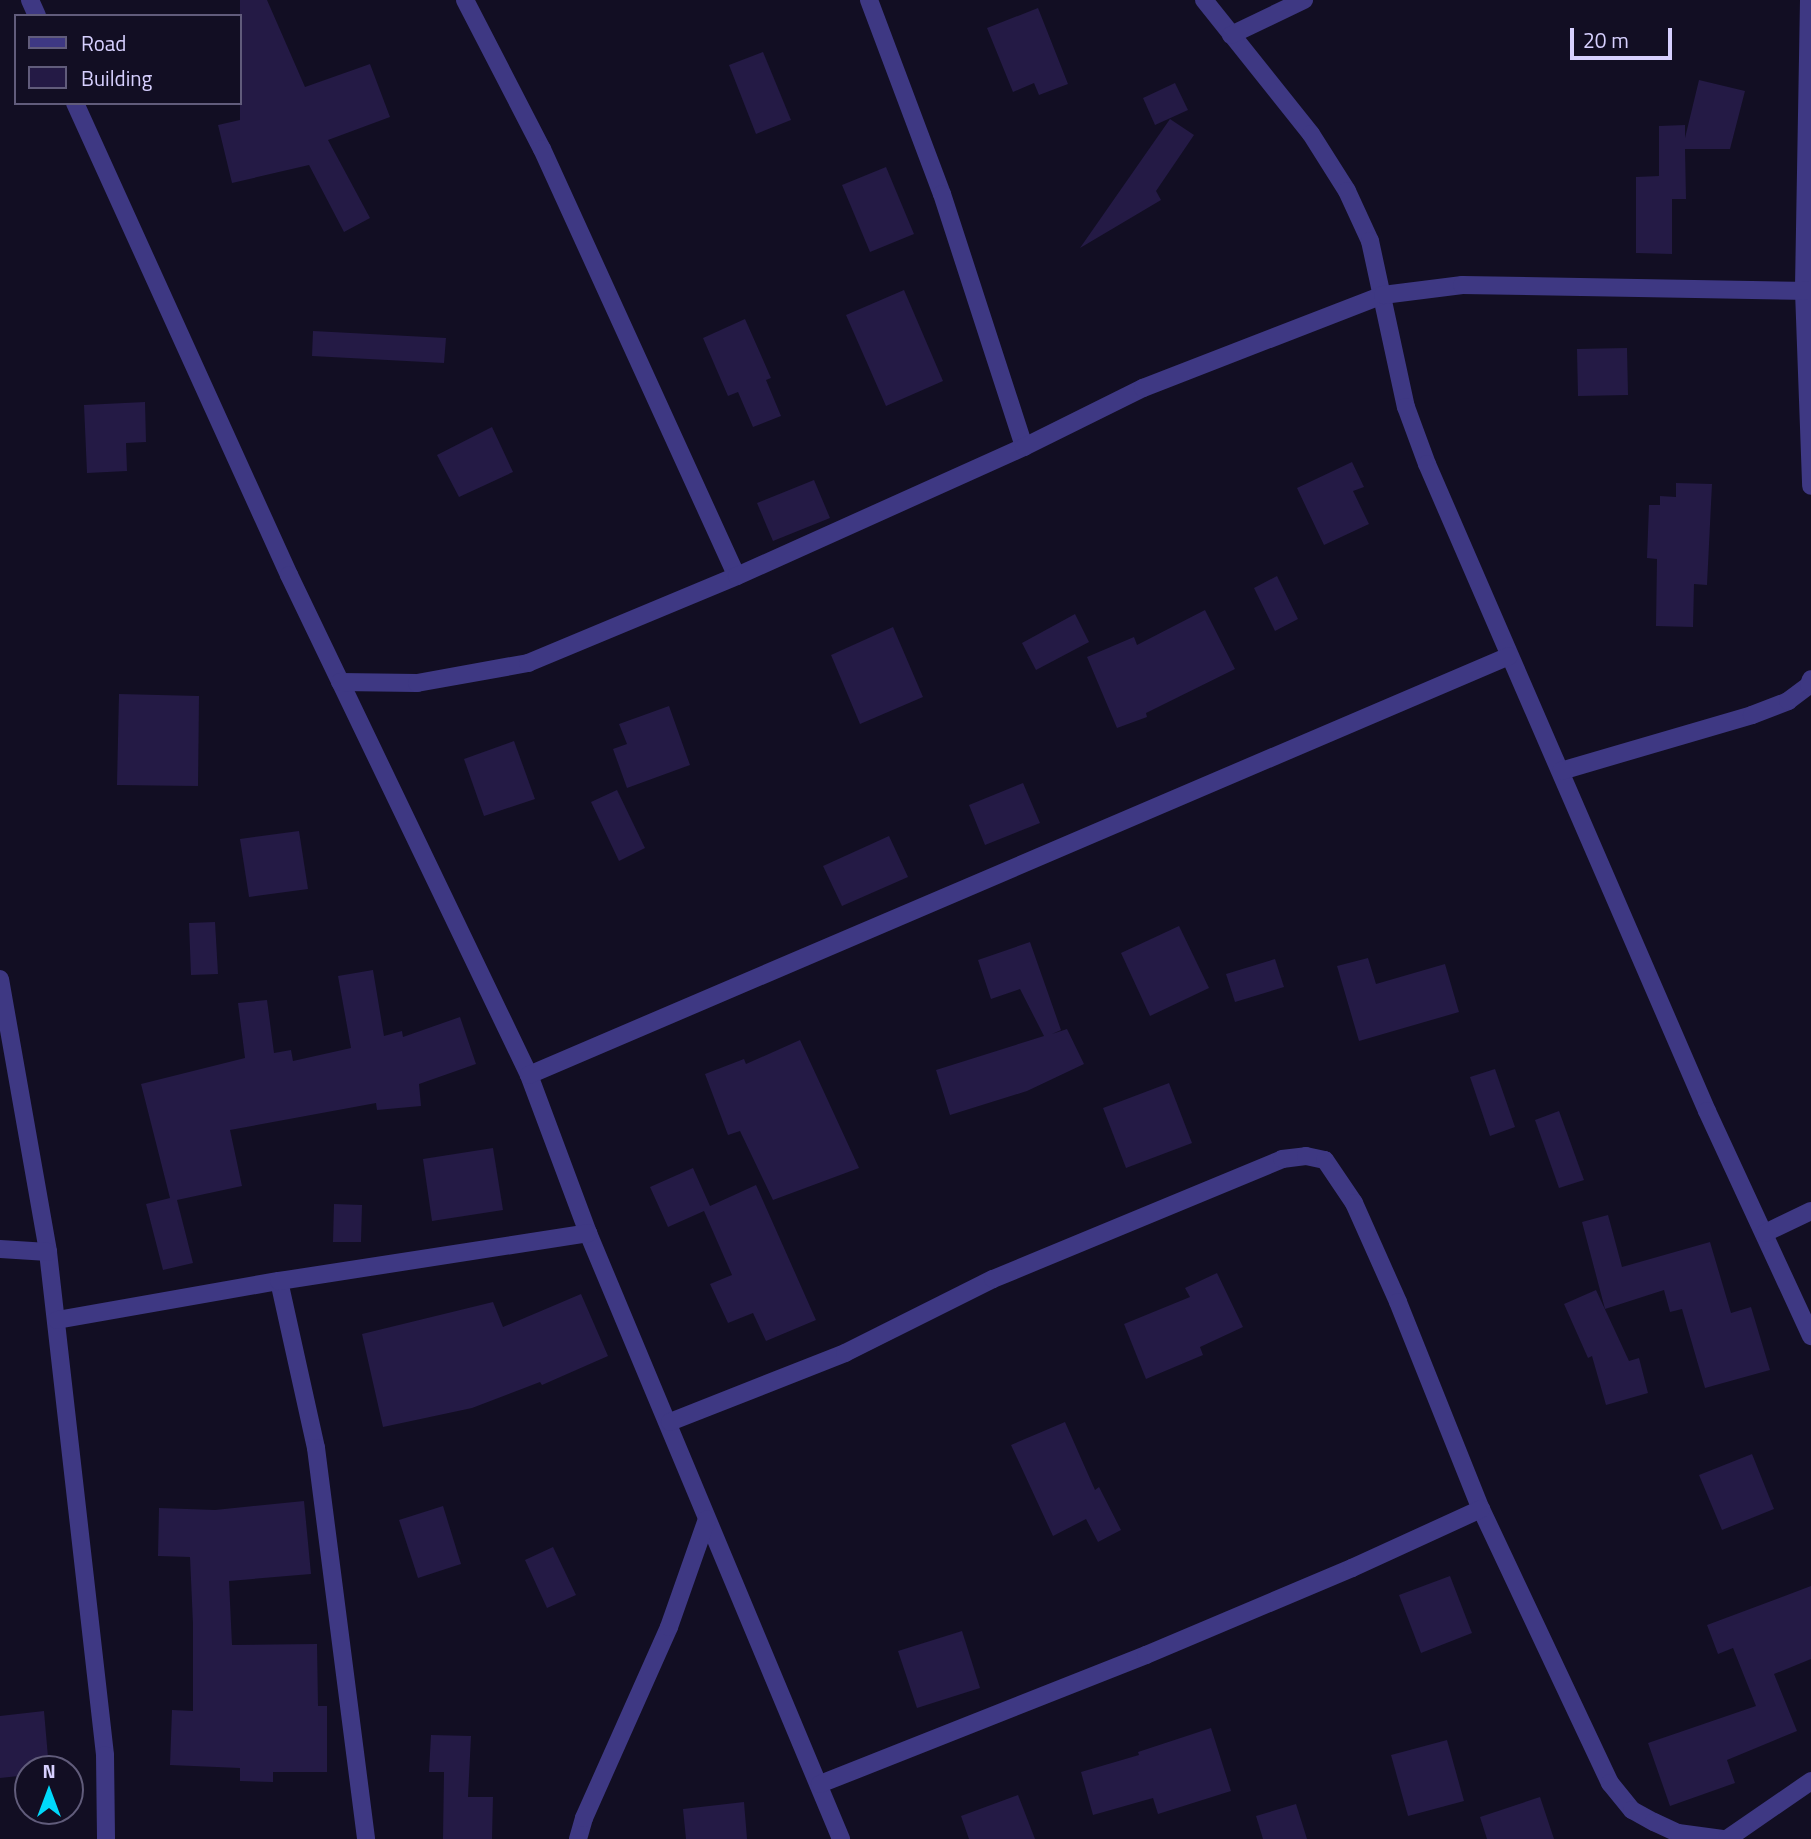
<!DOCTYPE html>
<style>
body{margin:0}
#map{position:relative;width:1811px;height:1839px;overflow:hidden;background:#120e23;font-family:"Titillium Web",sans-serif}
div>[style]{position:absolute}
.building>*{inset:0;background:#241a45}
.minor>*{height:18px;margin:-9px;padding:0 9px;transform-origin:9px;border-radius:9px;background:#3e3883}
span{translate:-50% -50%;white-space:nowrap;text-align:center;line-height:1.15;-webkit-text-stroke:7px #120e23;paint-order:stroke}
.legend{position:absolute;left:14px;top:14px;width:228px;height:91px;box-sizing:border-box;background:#120e23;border:2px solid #615c7b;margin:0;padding:9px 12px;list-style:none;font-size:21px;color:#d7d0ff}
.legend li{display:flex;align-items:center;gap:14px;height:35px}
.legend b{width:35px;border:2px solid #615c7b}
.north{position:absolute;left:14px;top:1755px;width:70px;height:70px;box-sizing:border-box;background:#120e23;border:2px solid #615c7b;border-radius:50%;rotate:0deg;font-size:19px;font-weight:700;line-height:28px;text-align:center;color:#d7d0ff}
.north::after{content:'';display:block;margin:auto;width:24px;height:32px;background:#00d9fb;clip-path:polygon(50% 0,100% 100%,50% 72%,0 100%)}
.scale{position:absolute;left:1570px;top:28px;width:102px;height:32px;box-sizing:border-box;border:4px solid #d7d0ff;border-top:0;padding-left:9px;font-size:21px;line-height:24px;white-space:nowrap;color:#d7d0ff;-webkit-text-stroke:5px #120e23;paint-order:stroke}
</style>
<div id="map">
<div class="building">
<i style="clip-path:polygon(240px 0,267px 0,305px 87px,370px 64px,390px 117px,328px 140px,370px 218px,344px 232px,309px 165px,232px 183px,218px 125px,240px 120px)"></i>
<i style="clip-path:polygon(1038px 8px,1068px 84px,1039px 95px,1034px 83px,1013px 92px,987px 28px)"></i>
<i style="clip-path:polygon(763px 52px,791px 120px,756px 134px,729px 65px)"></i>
<i style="clip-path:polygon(1699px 80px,1745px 91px,1730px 149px,1685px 149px,1686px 199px,1672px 199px,1672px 254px,1636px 253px,1636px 177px,1659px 176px,1659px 126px,1685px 125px,1685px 138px)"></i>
<i style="clip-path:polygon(1175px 83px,1188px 110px,1155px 125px,1143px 98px)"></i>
<i style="clip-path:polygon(1170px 119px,1194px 135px,1156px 191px,1161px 200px,1080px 248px)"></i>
<i style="clip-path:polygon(886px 167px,914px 234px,870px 252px,842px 185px)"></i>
<i style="clip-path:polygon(904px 290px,943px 381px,886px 406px,846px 315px)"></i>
<i style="clip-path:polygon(745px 319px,771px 378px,766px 380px,781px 416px,753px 427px,738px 392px,728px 396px,703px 338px)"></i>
<i style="clip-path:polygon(313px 331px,446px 338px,444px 363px,312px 356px)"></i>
<i style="clip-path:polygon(1627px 348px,1628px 395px,1578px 396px,1577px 349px)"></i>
<i style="clip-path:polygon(145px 402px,146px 442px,126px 443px,127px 471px,87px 473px,84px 405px)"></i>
<i style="clip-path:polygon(492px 427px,513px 472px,459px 497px,437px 455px)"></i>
<i style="clip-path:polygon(1352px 462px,1364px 487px,1353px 491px,1369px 524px,1324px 545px,1297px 488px)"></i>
<i style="clip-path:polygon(814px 480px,830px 518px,773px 541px,757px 503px)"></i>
<i style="clip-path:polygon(1676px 483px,1712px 484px,1707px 585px,1694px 584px,1693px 627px,1656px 626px,1657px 559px,1647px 558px,1649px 505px,1660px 505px,1660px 496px,1676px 497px)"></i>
<i style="clip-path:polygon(1277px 576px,1298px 619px,1275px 631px,1254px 588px)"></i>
<i style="clip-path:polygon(1205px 610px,1235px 669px,1146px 713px,1147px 717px,1117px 728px,1087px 657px,1134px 637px,1137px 645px)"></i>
<i style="clip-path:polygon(1075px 614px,1089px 642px,1036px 670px,1022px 643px)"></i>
<i style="clip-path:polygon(893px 627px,923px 697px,860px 724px,831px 655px)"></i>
<i style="clip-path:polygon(119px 694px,199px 696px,198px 786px,117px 785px)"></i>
<i style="clip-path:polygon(669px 706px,690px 765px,627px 788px,613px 749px,627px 744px,619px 724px)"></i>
<i style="clip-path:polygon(514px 741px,535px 799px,484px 816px,464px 759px)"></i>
<i style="clip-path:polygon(1023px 783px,1040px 823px,985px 845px,969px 805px)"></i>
<i style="clip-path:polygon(617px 790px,645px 848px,619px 861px,591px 802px)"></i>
<i style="clip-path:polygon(299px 831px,308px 889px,249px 897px,240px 839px)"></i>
<i style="clip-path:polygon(889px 836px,908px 877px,842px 906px,823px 866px)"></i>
<i style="clip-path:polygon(215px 922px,218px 974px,191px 975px,189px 923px)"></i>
<i style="clip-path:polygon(1179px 926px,1209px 988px,1150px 1016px,1121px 953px)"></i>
<i style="clip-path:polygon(1030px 942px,1061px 1030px,1052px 1034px,1067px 1029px,1084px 1064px,1027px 1091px,950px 1115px,936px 1070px,1044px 1036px,1020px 989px,991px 999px,978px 960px)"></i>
<i style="clip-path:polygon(1368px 958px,1376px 984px,1445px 964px,1459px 1012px,1359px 1041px,1337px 966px)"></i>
<i style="clip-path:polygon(1275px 959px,1284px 987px,1235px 1002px,1226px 974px)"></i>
<i style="clip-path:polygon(373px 970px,384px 1036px,402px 1031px,403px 1037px,460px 1017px,476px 1064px,419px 1084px,421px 1106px,377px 1110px,376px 1103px,230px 1130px,242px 1186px,177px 1200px,193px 1263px,163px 1270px,146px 1204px,170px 1198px,141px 1084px,245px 1058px,238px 1003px,267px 1000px,274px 1053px,291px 1050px,293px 1061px,351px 1048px,338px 976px)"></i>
<i style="clip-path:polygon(800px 1040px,859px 1168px,773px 1200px,740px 1131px,728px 1135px,705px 1074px,744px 1059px,746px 1064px)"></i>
<i style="clip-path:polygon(1495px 1069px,1515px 1127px,1490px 1136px,1470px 1077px)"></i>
<i style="clip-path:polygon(1169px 1083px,1192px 1143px,1126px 1168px,1103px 1108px)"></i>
<i style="clip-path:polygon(1559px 1111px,1584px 1180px,1559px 1188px,1535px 1120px)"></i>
<i style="clip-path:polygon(493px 1148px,503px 1210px,432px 1221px,423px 1159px)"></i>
<i style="clip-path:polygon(693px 1168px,710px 1206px,756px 1185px,816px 1320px,766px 1341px,753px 1313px,728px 1323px,710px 1284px,732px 1275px,704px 1211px,668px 1227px,650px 1187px)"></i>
<i style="clip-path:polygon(334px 1204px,362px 1205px,361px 1242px,333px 1242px)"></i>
<i style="clip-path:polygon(1608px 1215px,1622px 1267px,1710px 1242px,1731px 1313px,1751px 1307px,1770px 1370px,1705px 1388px,1682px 1309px,1670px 1312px,1664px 1290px,1605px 1309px,1582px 1222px)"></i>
<i style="clip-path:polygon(1217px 1273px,1243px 1327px,1200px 1347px,1203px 1355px,1146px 1379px,1124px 1324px,1190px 1297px,1185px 1288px)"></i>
<i style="clip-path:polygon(1596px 1290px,1629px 1361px,1639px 1358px,1648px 1393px,1606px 1405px,1592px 1356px,1588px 1358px,1564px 1304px)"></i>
<i style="clip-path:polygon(581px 1294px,608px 1356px,542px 1385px,540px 1382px,472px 1408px,383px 1427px,362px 1334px,493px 1302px,503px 1327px)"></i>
<i style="clip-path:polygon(1065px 1422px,1095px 1490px,1099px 1487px,1121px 1530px,1098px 1542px,1086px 1519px,1053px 1536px,1011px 1445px)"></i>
<i style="clip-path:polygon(1752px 1454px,1774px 1509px,1722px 1530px,1699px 1475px)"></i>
<i style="clip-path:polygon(304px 1501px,311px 1574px,229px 1581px,232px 1645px,317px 1644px,318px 1706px,327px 1706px,327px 1772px,273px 1772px,273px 1782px,240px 1781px,240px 1768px,170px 1765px,172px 1710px,193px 1711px,193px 1624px,190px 1557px,158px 1556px,159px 1508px,215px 1510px)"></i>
<i style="clip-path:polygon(443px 1506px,461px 1564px,418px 1578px,399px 1520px)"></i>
<i style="clip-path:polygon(553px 1547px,576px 1595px,547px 1608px,525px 1560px)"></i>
<i style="clip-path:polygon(1450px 1576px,1472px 1633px,1421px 1653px,1399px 1595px)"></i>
<i style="clip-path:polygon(1811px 1586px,1811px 1659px,1774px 1674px,1797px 1731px,1727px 1760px,1735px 1783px,1670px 1806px,1648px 1743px,1756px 1706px,1733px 1648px,1718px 1654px,1707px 1625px)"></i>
<i style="clip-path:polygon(962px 1631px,980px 1688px,917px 1708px,898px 1651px)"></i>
<i style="clip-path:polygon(44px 1711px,49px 1769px,28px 1769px,28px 1775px,0 1778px,0 1716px)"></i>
<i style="clip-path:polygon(1211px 1728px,1231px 1791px,1158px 1814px,1153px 1798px,1093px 1815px,1081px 1772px,1139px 1755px,1138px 1752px)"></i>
<i style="clip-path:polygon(431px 1735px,471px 1736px,468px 1797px,493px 1797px,492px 1839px,443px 1839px,444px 1772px,429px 1772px)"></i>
<i style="clip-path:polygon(1447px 1740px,1464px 1801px,1408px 1816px,1391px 1755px)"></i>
<i style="clip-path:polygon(1018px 1795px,1035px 1839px,969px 1839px,961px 1816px)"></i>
<i style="clip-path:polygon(1540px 1797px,1554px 1839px,1487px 1839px,1480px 1817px)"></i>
<i style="clip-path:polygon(744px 1802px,747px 1839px,686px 1839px,683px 1809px)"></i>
<i style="clip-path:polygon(1296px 1804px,1307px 1839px,1263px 1839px,1256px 1816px)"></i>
</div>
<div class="minor">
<i style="left:30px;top:0;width:17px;rotate:66deg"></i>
<i style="left:465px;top:0;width:168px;rotate:62.7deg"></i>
<i style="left:542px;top:149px;width:469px;rotate:65.5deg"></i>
<i style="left:869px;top:0;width:207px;rotate:69.4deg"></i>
<i style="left:942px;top:194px;width:266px;rotate:72deg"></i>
<i style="left:1204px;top:0;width:171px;rotate:51.4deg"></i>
<i style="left:1311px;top:134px;width:67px;rotate:57.7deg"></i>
<i style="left:1347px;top:191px;width:55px;rotate:65.3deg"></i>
<i style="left:1370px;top:241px;width:170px;rotate:77.8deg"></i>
<i style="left:1406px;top:407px;width:61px;rotate:69.8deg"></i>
<i style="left:1427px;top:464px;width:705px;rotate:66.6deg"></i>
<i style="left:1707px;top:1111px;width:248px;rotate:65.2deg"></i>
<i style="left:1809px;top:0;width:291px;rotate:91deg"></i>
<i style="left:1804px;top:291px;width:195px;rotate:87.9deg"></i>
<i style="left:1231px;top:35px;width:81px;rotate:-25.6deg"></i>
<i style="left:75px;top:103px;width:518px;rotate:65.61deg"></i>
<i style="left:289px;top:575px;width:555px;rotate:64.36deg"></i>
<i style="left:529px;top:1075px;width:169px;rotate:69.5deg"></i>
<i style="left:588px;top:1233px;width:657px;rotate:67.34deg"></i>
<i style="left:340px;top:682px;width:77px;rotate:0.7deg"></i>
<i style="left:417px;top:683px;width:113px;rotate:-10.2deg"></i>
<i style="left:528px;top:663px;width:226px;rotate:-22.6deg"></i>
<i style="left:737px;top:576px;width:315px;rotate:-24.2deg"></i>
<i style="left:1024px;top:447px;width:133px;rotate:-26.4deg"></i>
<i style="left:1143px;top:388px;width:257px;rotate:-21.2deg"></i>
<i style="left:1383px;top:295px;width:80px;rotate:-7.2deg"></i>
<i style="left:1462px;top:285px;width:349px;rotate:1deg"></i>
<i style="left:1561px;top:771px;width:199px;rotate:-16.3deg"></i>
<i style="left:1752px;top:715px;width:39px;rotate:-21deg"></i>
<i style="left:1788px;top:701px;width:26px;rotate:-37deg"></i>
<i style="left:1809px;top:685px;width:6px;rotate:-72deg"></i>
<i style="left:0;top:979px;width:277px;rotate:80deg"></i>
<i style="left:48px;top:1252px;width:506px;rotate:83.53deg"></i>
<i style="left:105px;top:1755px;width:84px;rotate:89.3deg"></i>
<i style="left:529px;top:1075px;width:1066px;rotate:-23.15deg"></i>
<i style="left:1765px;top:1233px;width:51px;rotate:-25.6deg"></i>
<i style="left:0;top:1249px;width:48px;rotate:3.6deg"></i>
<i style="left:279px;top:1281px;width:171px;rotate:77.5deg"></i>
<i style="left:316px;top:1448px;width:394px;rotate:82.7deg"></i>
<i style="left:57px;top:1320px;width:225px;rotate:-10deg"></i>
<i style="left:279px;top:1281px;width:313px;rotate:-8.8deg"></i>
<i style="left:670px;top:1422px;width:188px;rotate:-21.5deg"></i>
<i style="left:845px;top:1353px;width:165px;rotate:-26.6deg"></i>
<i style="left:993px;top:1279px;width:313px;rotate:-22.5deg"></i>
<i style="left:1282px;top:1159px;width:24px;rotate:-7deg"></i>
<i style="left:1306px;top:1156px;width:19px;rotate:12deg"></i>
<i style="left:1325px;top:1160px;width:52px;rotate:56deg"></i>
<i style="left:1354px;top:1203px;width:108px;rotate:66deg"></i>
<i style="left:1398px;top:1302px;width:223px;rotate:68.2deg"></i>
<i style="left:1481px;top:1509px;width:303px;rotate:64.8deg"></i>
<i style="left:1610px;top:1783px;width:35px;rotate:51deg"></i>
<i style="left:1632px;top:1810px;width:25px;rotate:29deg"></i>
<i style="left:1654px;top:1822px;width:26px;rotate:25deg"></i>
<i style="left:1678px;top:1833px;width:45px;rotate:7.6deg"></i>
<i style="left:820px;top:1784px;width:351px;rotate:-21.6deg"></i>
<i style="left:1146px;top:1655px;width:224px;rotate:-22.9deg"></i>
<i style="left:1352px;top:1568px;width:142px;rotate:-24.6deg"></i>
<i style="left:578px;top:1839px;width:22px;rotate:-74deg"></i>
<i style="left:584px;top:1818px;width:209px;rotate:-66deg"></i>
<i style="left:669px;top:1627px;width:114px;rotate:-70.6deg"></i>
<i style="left:1727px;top:1839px;width:102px;rotate:-34.6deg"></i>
</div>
<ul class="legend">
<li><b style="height:9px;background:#3e3883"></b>Road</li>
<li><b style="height:19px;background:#241a45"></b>Building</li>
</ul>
<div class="north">N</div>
<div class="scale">20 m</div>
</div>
